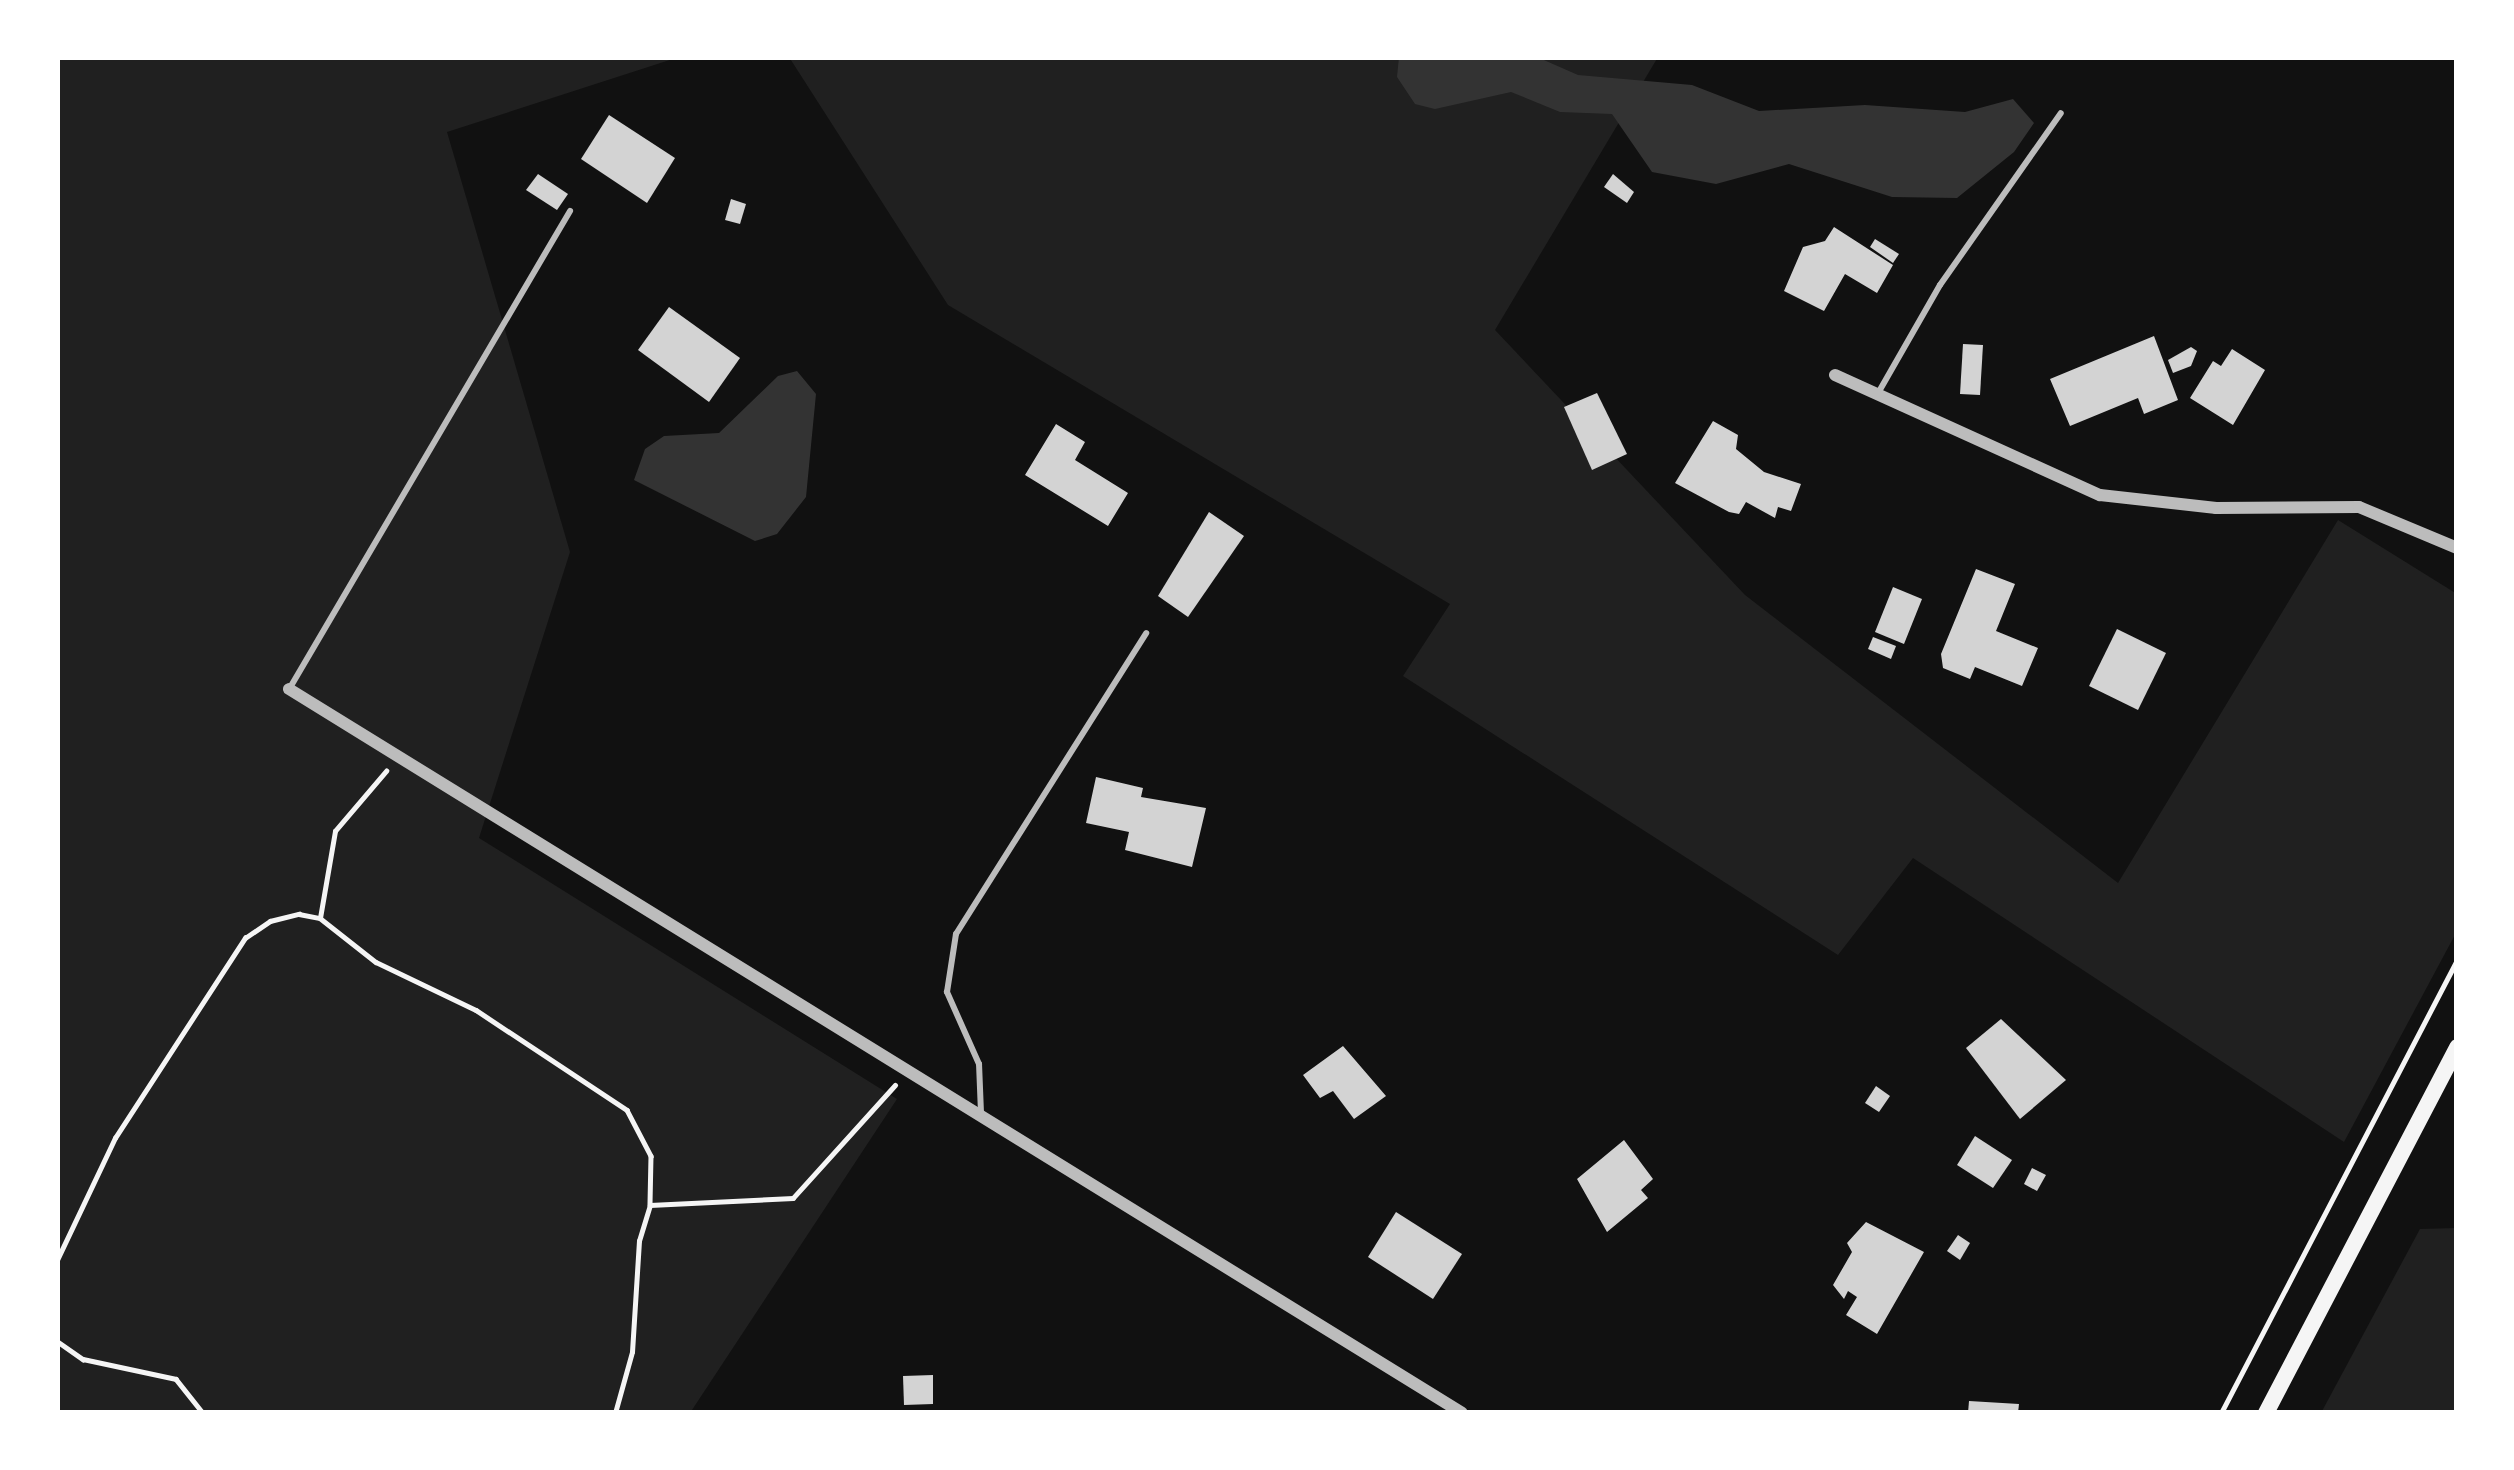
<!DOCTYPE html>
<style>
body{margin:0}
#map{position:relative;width:2514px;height:1470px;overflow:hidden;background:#111;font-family:Mulish,sans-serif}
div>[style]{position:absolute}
.green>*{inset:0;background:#202020}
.water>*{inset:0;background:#333}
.building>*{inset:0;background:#d3d3d3}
.path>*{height:4.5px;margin:-2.25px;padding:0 2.25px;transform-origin:2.25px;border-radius:2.25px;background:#f5f5f5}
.service>*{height:6px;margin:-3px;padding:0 3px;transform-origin:3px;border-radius:3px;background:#bcbcbc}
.minor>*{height:12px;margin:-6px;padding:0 6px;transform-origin:6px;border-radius:6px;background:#bcbcbc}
.secondary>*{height:16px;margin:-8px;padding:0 8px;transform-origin:8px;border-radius:8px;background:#f5f5f5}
span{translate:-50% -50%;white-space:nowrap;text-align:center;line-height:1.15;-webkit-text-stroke:9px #fff;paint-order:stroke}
.frame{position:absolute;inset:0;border:60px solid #fff;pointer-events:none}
</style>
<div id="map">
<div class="green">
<i style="clip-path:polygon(57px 57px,679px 57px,447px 132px,570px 552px,479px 838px,897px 1099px,690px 1413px,57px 1413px)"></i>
<i style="clip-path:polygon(789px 57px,1658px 57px,1495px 330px,1745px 595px,2118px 883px,2338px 520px,2457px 594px,2457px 931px,2344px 1142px,1913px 858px,1838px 955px,1403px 676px,1450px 604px,948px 305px)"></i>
<i style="clip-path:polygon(2457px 1228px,2457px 1413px,2321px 1413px,2420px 1229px)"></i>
</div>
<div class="water">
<i style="clip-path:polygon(1399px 57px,1537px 57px,1578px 75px,1692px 85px,1759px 111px,1865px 105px,1965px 112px,2013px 99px,2034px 123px,2014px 152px,1957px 198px,1892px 197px,1789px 164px,1716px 184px,1652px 172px,1612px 114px,1560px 112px,1511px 92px,1435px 109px,1415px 104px,1397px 77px)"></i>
<i style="clip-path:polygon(797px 371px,816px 394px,806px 497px,777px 534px,755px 541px,634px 480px,645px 449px,664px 436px,719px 433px,778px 376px)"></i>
</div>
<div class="building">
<i style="clip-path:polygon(609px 115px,675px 158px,647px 203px,581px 159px)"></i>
<i style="clip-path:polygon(538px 174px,568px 194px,557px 210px,526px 190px)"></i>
<i style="clip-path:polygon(1613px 174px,1634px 192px,1627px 203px,1604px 187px)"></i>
<i style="clip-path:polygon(731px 199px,746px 204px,740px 224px,725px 220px)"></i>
<i style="clip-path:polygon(1834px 227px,1893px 265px,1877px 293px,1845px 274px,1824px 311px,1784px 291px,1803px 247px,1825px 241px)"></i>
<i style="clip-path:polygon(1875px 239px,1899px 254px,1893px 263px,1870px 247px)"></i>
<i style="clip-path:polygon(669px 307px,740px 358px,709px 402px,638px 350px)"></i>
<i style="clip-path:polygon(2154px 336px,2178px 400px,2144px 414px,2138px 398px,2070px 426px,2050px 379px)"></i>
<i style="clip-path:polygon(1963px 344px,1983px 345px,1980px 395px,1960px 394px)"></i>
<i style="clip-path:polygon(2191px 347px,2197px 351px,2191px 366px,2173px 373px,2168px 360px)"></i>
<i style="clip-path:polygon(2232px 349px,2265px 370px,2233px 425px,2190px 398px,2213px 361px,2221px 366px)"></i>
<i style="clip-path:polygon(1597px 393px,1627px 454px,1592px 470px,1564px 407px)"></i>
<i style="clip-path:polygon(1713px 421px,1738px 435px,1736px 449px,1764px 472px,1801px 484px,1791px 511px,1778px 507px,1775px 518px,1746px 502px,1739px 514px,1729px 512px,1675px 483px)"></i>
<i style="clip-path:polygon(1056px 424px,1085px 442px,1075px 460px,1128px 493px,1108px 526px,1025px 475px)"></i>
<i style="clip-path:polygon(1209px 512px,1244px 536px,1188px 617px,1158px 596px)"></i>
<i style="clip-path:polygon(1976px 569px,2015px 584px,1996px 631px,2038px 648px,2022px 686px,1975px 667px,1970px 679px,1943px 668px,1941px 654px)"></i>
<i style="clip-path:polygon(1893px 587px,1922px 599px,1904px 644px,1875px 632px)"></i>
<i style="clip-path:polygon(2117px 629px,2166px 653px,2138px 710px,2089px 686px)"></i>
<i style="clip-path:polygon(1873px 637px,1896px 646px,1891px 659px,1868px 649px)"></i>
<i style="clip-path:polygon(1096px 777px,1143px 788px,1141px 797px,1206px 808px,1192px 867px,1125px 850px,1129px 832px,1086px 823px)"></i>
<i style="clip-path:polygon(2001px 1019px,2066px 1080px,2020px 1119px,1966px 1048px)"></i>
<i style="clip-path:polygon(1343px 1046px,1386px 1096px,1354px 1119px,1333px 1091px,1320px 1098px,1303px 1075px)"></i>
<i style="clip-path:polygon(1876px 1086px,1890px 1096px,1879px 1112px,1865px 1103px)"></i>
<i style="clip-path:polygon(1975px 1136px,2012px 1160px,1993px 1188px,1957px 1165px)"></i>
<i style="clip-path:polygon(1624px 1140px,1653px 1179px,1641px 1190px,1648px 1198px,1607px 1232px,1577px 1179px)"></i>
<i style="clip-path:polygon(2032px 1168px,2046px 1175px,2037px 1191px,2024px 1184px)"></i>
<i style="clip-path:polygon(1396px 1212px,1462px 1254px,1433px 1299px,1368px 1257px)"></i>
<i style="clip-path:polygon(1866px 1222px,1924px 1252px,1877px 1334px,1846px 1315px,1857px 1297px,1848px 1291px,1844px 1299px,1833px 1285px,1852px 1252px,1847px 1243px)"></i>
<i style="clip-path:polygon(1958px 1235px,1970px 1243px,1960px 1260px,1947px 1251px)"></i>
<i style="clip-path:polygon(933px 1375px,933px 1404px,904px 1405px,903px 1376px)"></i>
<i style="clip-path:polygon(1969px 1401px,2019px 1404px,2018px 1413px,1968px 1413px)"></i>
</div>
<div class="path">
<i style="left:320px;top:918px;width:88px;rotate:-80.2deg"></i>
<i style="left:335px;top:831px;width:79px;rotate:-49.6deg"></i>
<i style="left:57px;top:1260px;width:135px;rotate:-64.6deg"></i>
<i style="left:115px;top:1138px;width:239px;rotate:-57deg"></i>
<i style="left:245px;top:938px;width:30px;rotate:-34deg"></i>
<i style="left:270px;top:921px;width:30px;rotate:-14deg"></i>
<i style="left:299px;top:914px;width:21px;rotate:11deg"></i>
<i style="left:320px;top:918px;width:71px;rotate:38.2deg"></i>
<i style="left:376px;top:962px;width:111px;rotate:25.6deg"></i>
<i style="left:476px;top:1010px;width:181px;rotate:33.5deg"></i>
<i style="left:627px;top:1110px;width:52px;rotate:62.4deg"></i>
<i style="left:651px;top:1156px;width:49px;rotate:91.2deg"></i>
<i style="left:57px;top:1341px;width:32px;rotate:35deg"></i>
<i style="left:83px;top:1359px;width:95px;rotate:12.1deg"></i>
<i style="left:176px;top:1379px;width:43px;rotate:51.5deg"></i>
<i style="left:615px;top:1413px;width:63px;rotate:-74.4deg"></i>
<i style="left:632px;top:1352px;width:111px;rotate:-86.4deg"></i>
<i style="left:639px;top:1241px;width:38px;rotate:-73deg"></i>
<i style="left:650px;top:1205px;width:143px;rotate:-2.8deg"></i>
<i style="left:793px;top:1198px;width:152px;rotate:-47.9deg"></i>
<i style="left:2221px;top:1413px;width:511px;rotate:-62.48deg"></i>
</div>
<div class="service">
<i style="left:1877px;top:395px;width:127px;rotate:-60.2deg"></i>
<i style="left:1940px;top:285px;width:210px;rotate:-54.9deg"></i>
<i style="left:291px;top:686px;width:551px;rotate:-59.57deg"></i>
<i style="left:981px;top:1113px;width:49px;rotate:-92.3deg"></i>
<i style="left:979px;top:1064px;width:79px;rotate:-114deg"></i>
<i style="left:947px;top:992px;width:59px;rotate:-81.2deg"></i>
<i style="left:956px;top:934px;width:356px;rotate:-57.7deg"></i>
</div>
<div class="minor">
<i style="left:1835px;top:375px;width:291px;rotate:24.4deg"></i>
<i style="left:2100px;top:495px;width:117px;rotate:6.4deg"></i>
<i style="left:2216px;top:508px;width:143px;rotate:-0.4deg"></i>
<i style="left:2359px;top:507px;width:106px;rotate:22.7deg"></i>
<i style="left:289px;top:689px;width:1378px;rotate:31.68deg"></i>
</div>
<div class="secondary">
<i style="left:2266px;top:1413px;width:413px;rotate:-62.4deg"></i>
</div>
<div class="frame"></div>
</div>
